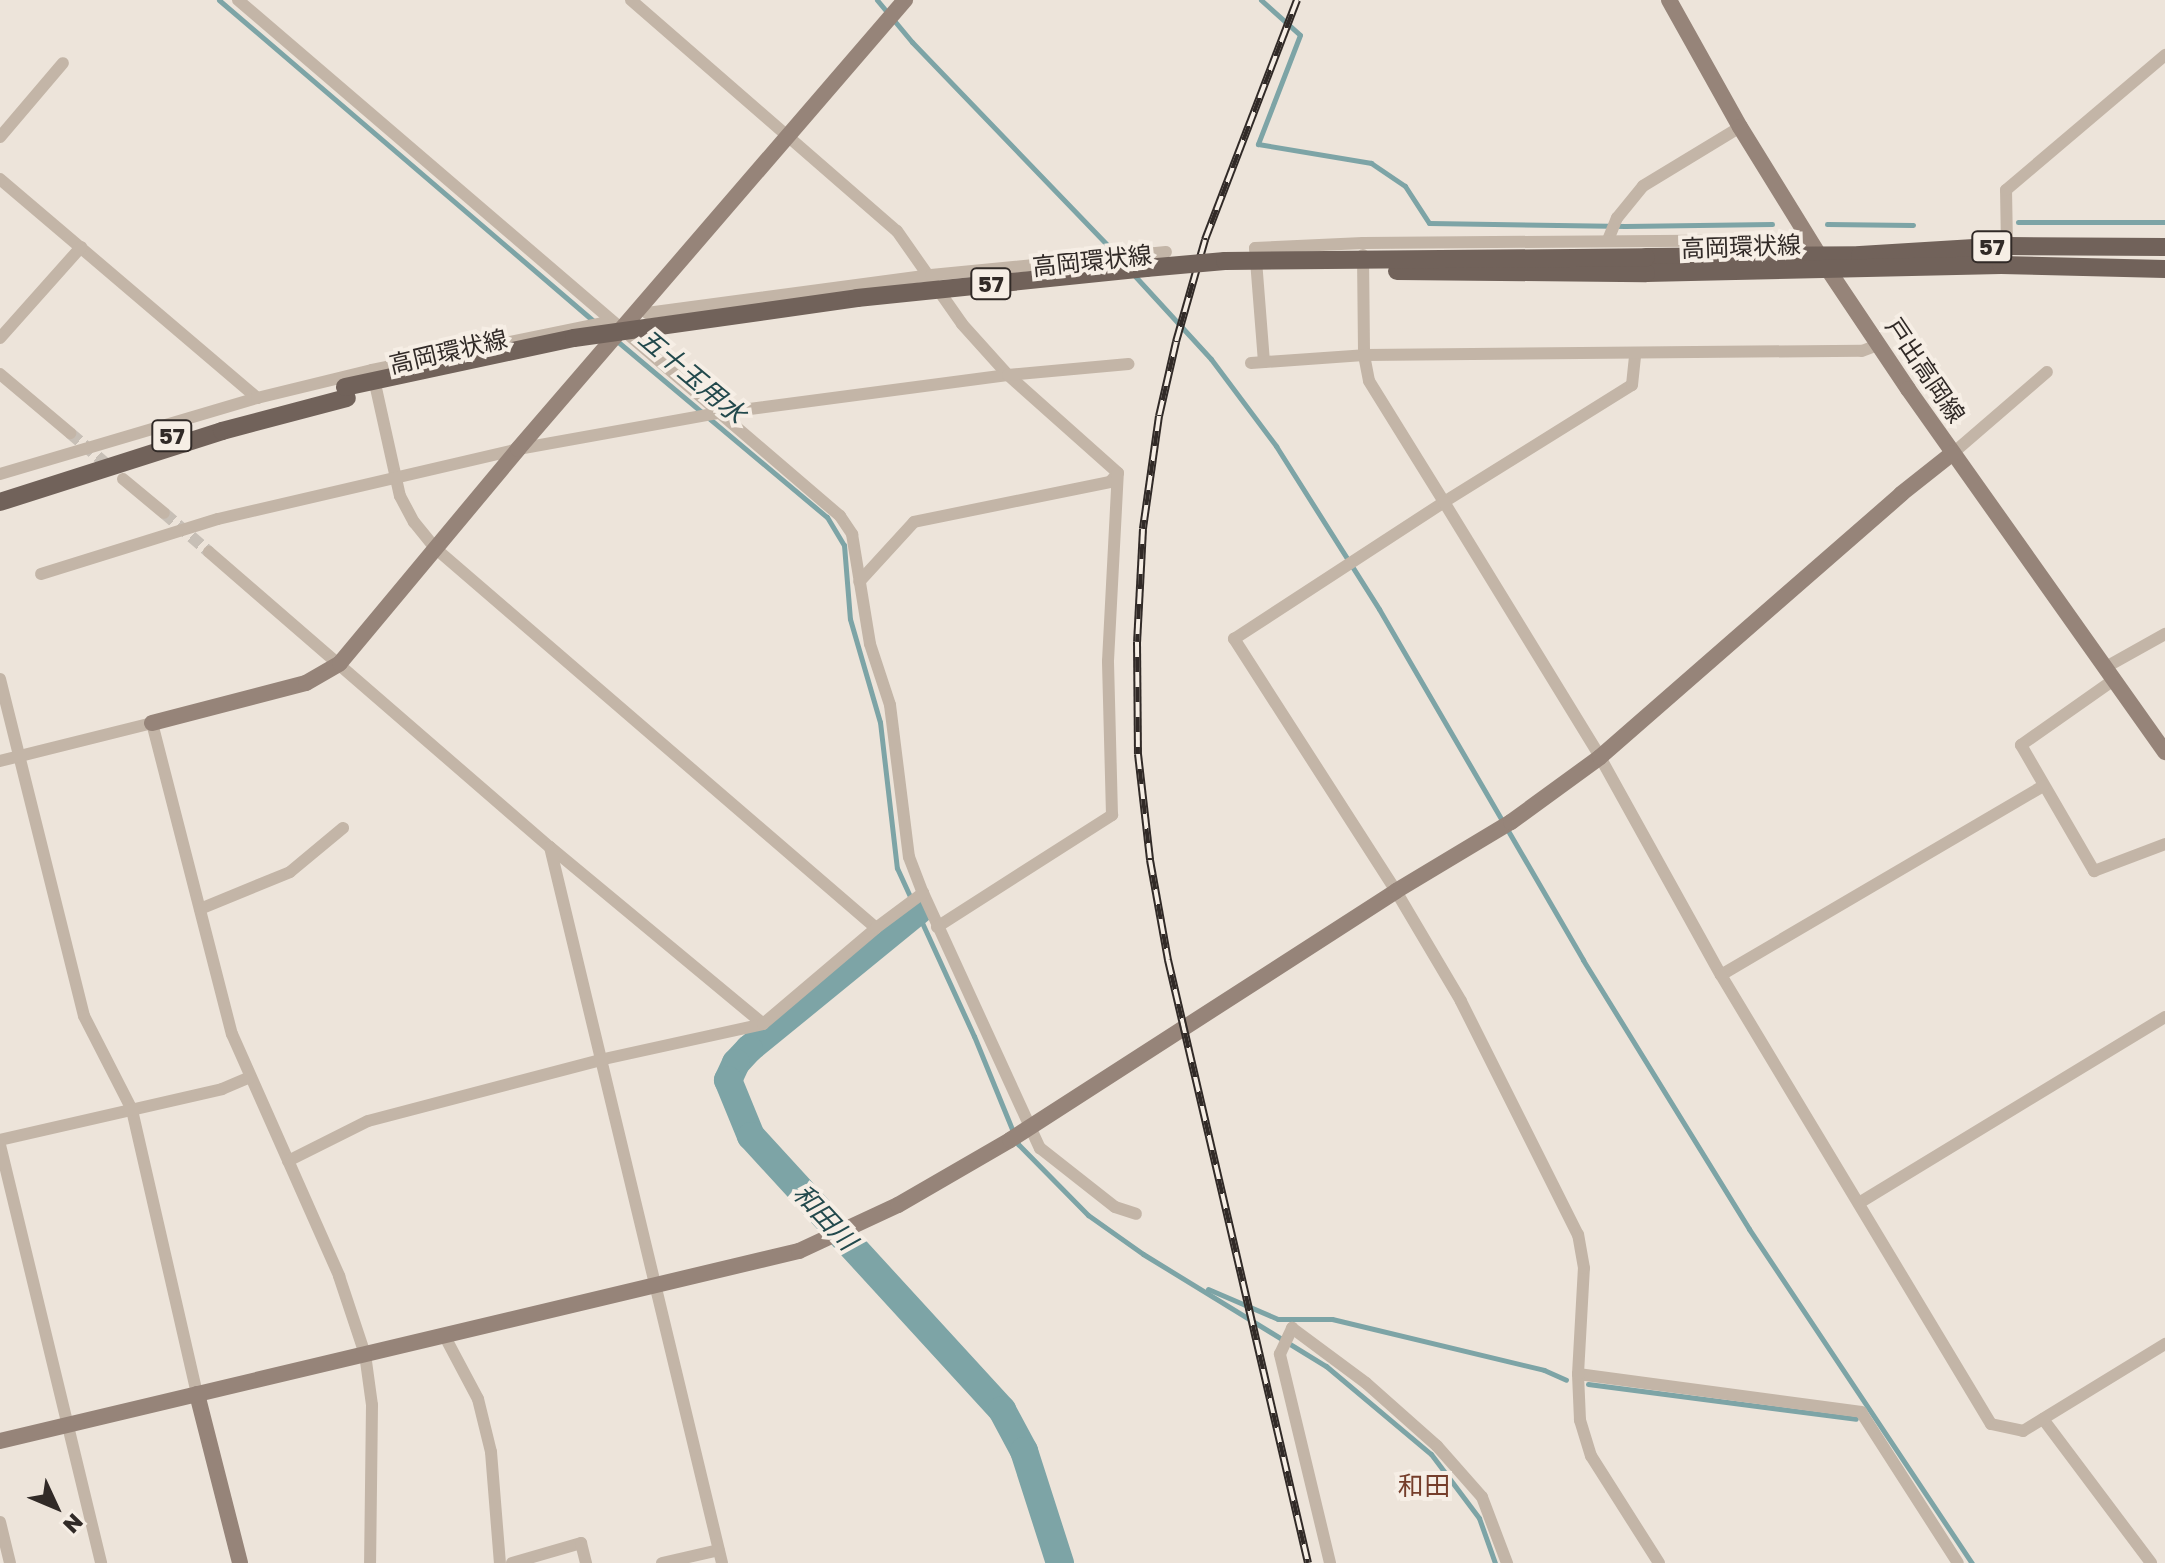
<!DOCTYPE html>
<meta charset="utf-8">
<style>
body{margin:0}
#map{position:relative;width:2165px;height:1563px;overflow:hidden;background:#ede4da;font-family:"Golos Text","Noto Sans JP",sans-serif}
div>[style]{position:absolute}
.stream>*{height:5px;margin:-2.5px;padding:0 2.5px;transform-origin:2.5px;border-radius:2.5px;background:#7da4a6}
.river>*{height:28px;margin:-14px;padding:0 14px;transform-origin:14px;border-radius:14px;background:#7da4a6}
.street-tunnel>*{height:12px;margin-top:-6px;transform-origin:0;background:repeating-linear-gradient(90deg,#c7bfb6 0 12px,transparent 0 18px)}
.street>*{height:12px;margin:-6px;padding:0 6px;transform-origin:6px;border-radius:6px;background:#c3b5a7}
.secondary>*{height:16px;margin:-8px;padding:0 8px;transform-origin:8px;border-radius:8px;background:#968479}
.primary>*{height:18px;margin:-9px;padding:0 9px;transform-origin:9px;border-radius:9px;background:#71625a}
.rail>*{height:8px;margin-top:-4px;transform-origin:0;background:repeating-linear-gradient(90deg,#f6eee5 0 15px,#312a27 0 30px);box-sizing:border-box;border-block:2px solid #312a27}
.primary-bridge>*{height:18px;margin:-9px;padding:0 9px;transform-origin:9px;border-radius:9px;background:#71625a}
span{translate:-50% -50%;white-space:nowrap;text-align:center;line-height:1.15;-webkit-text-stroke:8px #f6eee5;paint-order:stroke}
.shield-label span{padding:2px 6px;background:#f6eee5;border:2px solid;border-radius:6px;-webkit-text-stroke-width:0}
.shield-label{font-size:22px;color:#312a27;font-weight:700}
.street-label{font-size:24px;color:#312a27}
.water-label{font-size:26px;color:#22494c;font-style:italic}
.neighbourhood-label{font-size:26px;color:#753e2b}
.north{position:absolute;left:16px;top:1467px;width:80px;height:80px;-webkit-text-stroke:6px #f6eee5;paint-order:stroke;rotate:134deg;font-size:22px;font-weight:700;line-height:32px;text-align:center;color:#312a27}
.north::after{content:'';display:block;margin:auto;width:28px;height:36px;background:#312a27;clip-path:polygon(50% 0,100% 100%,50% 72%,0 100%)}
</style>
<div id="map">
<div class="stream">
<i style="left:219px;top:0;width:494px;rotate:40.6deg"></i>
<i style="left:877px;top:0;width:55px;rotate:50.2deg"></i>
<i style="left:912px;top:42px;width:296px;rotate:46.1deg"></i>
<i style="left:1261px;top:0;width:52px;rotate:41.9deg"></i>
<i style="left:1300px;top:35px;width:117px;rotate:111.1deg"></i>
<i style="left:1258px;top:144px;width:115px;rotate:9.5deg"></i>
<i style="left:1371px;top:163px;width:41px;rotate:34.1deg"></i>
<i style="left:1405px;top:186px;width:44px;rotate:57deg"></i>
<i style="left:1429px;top:223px;width:196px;rotate:0.9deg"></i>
<i style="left:1625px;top:226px;width:147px;rotate:-0.8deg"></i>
<i style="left:2018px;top:222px;width:147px"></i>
<i style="left:1827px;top:224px;width:86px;rotate:0.7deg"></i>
<i style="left:1134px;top:275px;width:114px;rotate:47.5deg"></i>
<i style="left:1211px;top:359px;width:109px;rotate:53.2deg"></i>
<i style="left:1276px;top:446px;width:193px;rotate:57.7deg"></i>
<i style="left:1379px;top:609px;width:406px;rotate:59.8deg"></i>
<i style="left:1583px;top:960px;width:316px;rotate:58.3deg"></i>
<i style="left:1749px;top:1229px;width:402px;rotate:56.3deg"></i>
<i style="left:617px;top:341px;width:274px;rotate:40deg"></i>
<i style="left:827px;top:517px;width:33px;rotate:59deg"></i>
<i style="left:844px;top:545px;width:74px;rotate:85.4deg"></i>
<i style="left:850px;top:619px;width:107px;rotate:73.8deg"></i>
<i style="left:880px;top:722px;width:147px;rotate:83.4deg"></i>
<i style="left:897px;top:868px;width:185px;rotate:65.4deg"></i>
<i style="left:974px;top:1036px;width:117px;rotate:67.8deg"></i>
<i style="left:1018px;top:1144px;width:100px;rotate:45.4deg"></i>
<i style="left:1088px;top:1215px;width:67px;rotate:35.3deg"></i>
<i style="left:1143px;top:1254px;width:215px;rotate:31.5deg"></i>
<i style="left:1326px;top:1366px;width:137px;rotate:40deg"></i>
<i style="left:1431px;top:1454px;width:80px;rotate:53.1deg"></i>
<i style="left:1479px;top:1518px;width:48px;rotate:70.4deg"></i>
<i style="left:1208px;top:1289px;width:76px;rotate:23.2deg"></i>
<i style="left:1278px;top:1319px;width:54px"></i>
<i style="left:1332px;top:1319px;width:218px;rotate:13.5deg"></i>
<i style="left:1544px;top:1370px;width:24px;rotate:24deg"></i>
<i style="left:1588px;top:1384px;width:270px;rotate:7.4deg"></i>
</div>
<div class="river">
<i style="left:918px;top:911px;width:218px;rotate:140.8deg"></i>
<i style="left:749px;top:1049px;width:19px;rotate:133deg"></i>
<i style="left:736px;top:1063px;width:19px;rotate:115deg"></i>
<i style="left:728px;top:1080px;width:61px;rotate:67.7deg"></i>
<i style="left:751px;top:1136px;width:372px;rotate:47.5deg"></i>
<i style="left:1002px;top:1410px;width:47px;rotate:61.8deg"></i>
<i style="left:1024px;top:1451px;width:118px;rotate:72.2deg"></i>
</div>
<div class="street-tunnel">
<i style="left:70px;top:433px;width:55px;rotate:40.6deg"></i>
<i style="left:164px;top:513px;width:60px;rotate:40.9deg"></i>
</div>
<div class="street">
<i style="left:238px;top:0;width:793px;rotate:40.6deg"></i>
<i style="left:840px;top:516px;width:22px;rotate:56deg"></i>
<i style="left:852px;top:534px;width:111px;rotate:80.7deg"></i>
<i style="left:870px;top:644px;width:64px;rotate:71.8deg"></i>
<i style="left:890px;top:705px;width:153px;rotate:82.9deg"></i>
<i style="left:909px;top:857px;width:39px;rotate:69deg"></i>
<i style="left:923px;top:893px;width:281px;rotate:65.4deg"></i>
<i style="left:1040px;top:1148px;width:95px;rotate:38.2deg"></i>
<i style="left:1115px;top:1207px;width:22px;rotate:18deg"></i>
<i style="left:631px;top:0;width:352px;rotate:41deg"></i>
<i style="left:897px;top:231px;width:113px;rotate:55deg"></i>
<i style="left:962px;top:324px;width:69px;rotate:48deg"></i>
<i style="left:1008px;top:375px;width:147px;rotate:41.7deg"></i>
<i style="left:1118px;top:473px;width:12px;rotate:132deg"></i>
<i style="left:1110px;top:482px;width:200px;rotate:168.5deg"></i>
<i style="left:914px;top:522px;width:81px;rotate:132.5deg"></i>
<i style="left:0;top:137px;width:97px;rotate:-49.6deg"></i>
<i style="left:0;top:179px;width:338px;rotate:40.4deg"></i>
<i style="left:1608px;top:240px;width:24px;rotate:-68deg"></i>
<i style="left:1617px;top:218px;width:41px;rotate:-50.9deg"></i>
<i style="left:1643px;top:186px;width:114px;rotate:-31.3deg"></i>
<i style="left:2007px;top:246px;width:56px;rotate:-91deg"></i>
<i style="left:2006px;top:190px;width:209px;rotate:-40.3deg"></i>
<i style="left:1363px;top:255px;width:100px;rotate:89.4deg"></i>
<i style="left:1364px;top:355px;width:26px;rotate:79deg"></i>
<i style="left:1369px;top:381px;width:142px;rotate:58.2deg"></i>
<i style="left:1444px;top:502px;width:221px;rotate:-31.9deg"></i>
<i style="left:1632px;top:385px;width:31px;rotate:-84deg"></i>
<i style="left:647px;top:313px;width:287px;rotate:-7.6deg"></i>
<i style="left:931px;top:275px;width:236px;rotate:-5.6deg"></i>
<i style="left:0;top:338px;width:122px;rotate:-48.3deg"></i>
<i style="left:1264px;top:362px;width:114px;rotate:-94.5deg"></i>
<i style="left:1255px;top:248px;width:108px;rotate:-2.7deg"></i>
<i style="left:1363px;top:243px;width:395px;rotate:-0.4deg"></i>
<i style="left:1251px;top:363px;width:113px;rotate:-4deg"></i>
<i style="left:1364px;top:355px;width:498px;rotate:-0.5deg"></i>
<i style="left:1862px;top:351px;width:17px;rotate:-21deg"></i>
<i style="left:372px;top:370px;width:129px;rotate:77.5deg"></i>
<i style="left:400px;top:496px;width:30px;rotate:62deg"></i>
<i style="left:414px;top:522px;width:33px;rotate:51deg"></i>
<i style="left:435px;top:548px;width:582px;rotate:40.75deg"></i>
<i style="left:0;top:374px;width:92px;rotate:40.1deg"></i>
<i style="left:1953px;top:453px;width:124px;rotate:-40.8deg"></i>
<i style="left:0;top:474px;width:268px;rotate:-16.5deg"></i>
<i style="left:257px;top:398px;width:118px;rotate:-13.7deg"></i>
<i style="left:372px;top:370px;width:236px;rotate:-11.5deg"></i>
<i style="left:123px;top:479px;width:53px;rotate:39.7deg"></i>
<i style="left:209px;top:552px;width:451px;rotate:40.9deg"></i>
<i style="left:550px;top:847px;width:277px;rotate:39.7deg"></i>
<i style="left:41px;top:574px;width:185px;rotate:-17.3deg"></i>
<i style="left:218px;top:519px;width:308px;rotate:-13.1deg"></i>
<i style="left:518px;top:449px;width:204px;rotate:-10.2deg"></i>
<i style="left:719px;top:413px;width:291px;rotate:-7.5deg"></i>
<i style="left:1008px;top:375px;width:121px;rotate:-5.2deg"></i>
<i style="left:2106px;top:667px;width:68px;rotate:-29.2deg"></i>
<i style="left:0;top:679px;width:347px;rotate:76deg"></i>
<i style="left:84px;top:1016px;width:106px;rotate:62.9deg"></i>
<i style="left:132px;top:1110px;width:291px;rotate:77.1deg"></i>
<i style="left:2115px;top:679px;width:115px;rotate:144.9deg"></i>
<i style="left:2021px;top:745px;width:146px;rotate:59.9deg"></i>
<i style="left:2094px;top:871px;width:76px;rotate:-20.8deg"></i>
<i style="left:0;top:761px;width:157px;rotate:-14deg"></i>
<i style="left:152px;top:723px;width:321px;rotate:75.6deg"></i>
<i style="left:232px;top:1034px;width:265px;rotate:66.1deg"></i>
<i style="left:339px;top:1276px;width:82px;rotate:71.6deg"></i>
<i style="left:365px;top:1354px;width:51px;rotate:82.2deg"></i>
<i style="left:372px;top:1405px;width:158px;rotate:90.7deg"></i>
<i style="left:550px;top:847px;width:736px;rotate:76.49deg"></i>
<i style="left:200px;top:909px;width:97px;rotate:-22.3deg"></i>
<i style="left:290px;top:872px;width:69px;rotate:-39.7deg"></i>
<i style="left:937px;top:927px;width:208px;rotate:-32.6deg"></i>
<i style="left:1112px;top:815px;width:154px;rotate:-91.5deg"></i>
<i style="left:1108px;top:661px;width:188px;rotate:-87deg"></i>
<i style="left:1721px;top:975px;width:373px;rotate:-30.4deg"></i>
<i style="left:0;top:1140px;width:228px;rotate:-12.9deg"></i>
<i style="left:222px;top:1089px;width:30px;rotate:-23deg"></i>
<i style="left:0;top:1145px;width:430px;rotate:76.4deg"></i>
<i style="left:288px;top:1161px;width:89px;rotate:-26.6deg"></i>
<i style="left:368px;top:1121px;width:244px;rotate:-14.7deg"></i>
<i style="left:604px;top:1059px;width:163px;rotate:-12.4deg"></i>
<i style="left:763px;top:1024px;width:148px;rotate:-40.3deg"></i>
<i style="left:876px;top:928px;width:59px;rotate:-36.7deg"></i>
<i style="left:1859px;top:1203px;width:358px;rotate:-31.3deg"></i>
<i style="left:444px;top:1335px;width:72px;rotate:62deg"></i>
<i style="left:478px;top:1399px;width:55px;rotate:76.2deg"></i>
<i style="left:491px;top:1452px;width:111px;rotate:85.4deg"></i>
<i style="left:1578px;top:1374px;width:286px;rotate:7.6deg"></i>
<i style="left:1861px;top:1412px;width:179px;rotate:57.3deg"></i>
<i style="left:2043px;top:1419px;width:180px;rotate:53.1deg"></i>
<i style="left:0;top:1522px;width:42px;rotate:76.3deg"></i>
<i style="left:512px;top:1563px;width:72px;rotate:-16.2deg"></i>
<i style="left:581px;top:1543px;width:21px;rotate:76deg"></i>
<i style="left:662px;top:1563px;width:58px;rotate:-12.8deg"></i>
<i style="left:1330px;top:1563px;width:215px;rotate:-103.5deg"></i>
<i style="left:1280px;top:1354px;width:29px;rotate:-65deg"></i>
<i style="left:1292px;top:1328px;width:92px;rotate:36.6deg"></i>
<i style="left:1366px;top:1383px;width:95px;rotate:41.6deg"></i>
<i style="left:1437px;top:1446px;width:68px;rotate:48.6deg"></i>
<i style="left:1482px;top:1497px;width:71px;rotate:69.3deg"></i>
<i style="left:1659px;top:1563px;width:127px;rotate:-122.4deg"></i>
<i style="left:1591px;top:1456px;width:38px;rotate:-107deg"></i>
<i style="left:1580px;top:1420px;width:46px;rotate:-92.5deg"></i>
<i style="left:1578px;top:1374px;width:106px;rotate:-86.8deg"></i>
<i style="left:1584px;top:1268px;width:34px;rotate:-100deg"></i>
<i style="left:1578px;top:1235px;width:262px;rotate:-116.6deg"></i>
<i style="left:1461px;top:1001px;width:128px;rotate:-120.6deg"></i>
<i style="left:1396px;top:891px;width:300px;rotate:-122.7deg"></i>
<i style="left:1234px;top:639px;width:251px;rotate:-33.1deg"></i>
<i style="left:1444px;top:502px;width:299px;rotate:58.5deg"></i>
<i style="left:1600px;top:757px;width:249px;rotate:61deg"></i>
<i style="left:1721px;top:975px;width:524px;rotate:58.98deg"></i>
<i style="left:1991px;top:1424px;width:33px;rotate:12deg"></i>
<i style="left:2023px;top:1431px;width:167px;rotate:-31.5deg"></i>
</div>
<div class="secondary">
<i style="left:1669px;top:0;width:145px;rotate:60.8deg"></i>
<i style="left:1740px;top:127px;width:166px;rotate:58.3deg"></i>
<i style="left:1827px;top:268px;width:146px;rotate:56.2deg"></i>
<i style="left:1908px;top:389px;width:445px;rotate:54.7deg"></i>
<i style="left:152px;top:723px;width:159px;rotate:-14.6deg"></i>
<i style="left:306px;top:683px;width:39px;rotate:-30deg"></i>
<i style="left:340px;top:663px;width:278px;rotate:-50.2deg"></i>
<i style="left:518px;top:449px;width:593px;rotate:-49.24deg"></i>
<i style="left:197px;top:1394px;width:174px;rotate:75.7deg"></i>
<i style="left:0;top:1441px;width:821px;rotate:-13.38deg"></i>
<i style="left:799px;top:1251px;width:109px;rotate:-24.9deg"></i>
<i style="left:898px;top:1205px;width:129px;rotate:-30.1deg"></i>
<i style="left:1010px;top:1140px;width:459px;rotate:-32.8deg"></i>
<i style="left:1396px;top:891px;width:134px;rotate:-31deg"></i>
<i style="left:1511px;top:822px;width:110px;rotate:-36.1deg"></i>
<i style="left:1600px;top:757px;width:400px;rotate:-41.1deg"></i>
<i style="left:1901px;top:494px;width:66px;rotate:-38.3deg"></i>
</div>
<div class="primary">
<i style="left:1646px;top:257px;width:214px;rotate:-0.5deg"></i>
<i style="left:1860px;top:255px;width:147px;rotate:-3.5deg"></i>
<i style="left:2007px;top:246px;width:158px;rotate:0.4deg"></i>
<i style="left:1646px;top:273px;width:355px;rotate:-1.3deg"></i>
<i style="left:2001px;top:265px;width:164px;rotate:1.4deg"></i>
<i style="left:0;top:502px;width:233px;rotate:-17.7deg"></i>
<i style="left:222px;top:431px;width:129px;rotate:-14.8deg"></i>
</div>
<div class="rail">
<i style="left:1297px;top:0;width:257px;rotate:111deg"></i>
<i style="left:1205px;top:240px;width:106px;rotate:105.9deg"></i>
<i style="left:1176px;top:342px;width:76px;rotate:102.9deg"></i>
<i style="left:1159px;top:416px;width:114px;rotate:98.1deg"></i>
<i style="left:1143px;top:529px;width:113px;rotate:93deg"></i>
<i style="left:1137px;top:642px;width:112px;rotate:89.5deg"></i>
<i style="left:1138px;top:754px;width:107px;rotate:83.5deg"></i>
<i style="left:1150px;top:860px;width:102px;rotate:79.8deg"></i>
<i style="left:1168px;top:960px;width:619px;rotate:76.93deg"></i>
</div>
<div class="primary-bridge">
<i style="left:1397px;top:271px;width:249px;rotate:0.5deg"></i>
<i style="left:345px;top:387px;width:234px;rotate:-12.1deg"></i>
<i style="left:574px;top:338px;width:286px;rotate:-8deg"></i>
<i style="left:857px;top:298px;width:291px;rotate:-5.9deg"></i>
<i style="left:1146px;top:268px;width:79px;rotate:-5.1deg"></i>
<i style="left:1225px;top:261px;width:421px;rotate:-0.5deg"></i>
</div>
<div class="shield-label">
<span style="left:1992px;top:247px">57</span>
<span style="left:991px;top:284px">57</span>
<span style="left:172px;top:436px">57</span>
</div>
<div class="street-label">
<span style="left:1741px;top:246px;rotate:-2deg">高岡環状線</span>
<span style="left:1092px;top:260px;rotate:-6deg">高岡環状線</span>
<span style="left:448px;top:351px;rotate:-13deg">高岡環状線</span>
<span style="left:1926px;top:370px;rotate:56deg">戸出高岡線</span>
</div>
<div class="water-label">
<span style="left:692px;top:376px;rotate:40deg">五十玉用水</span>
<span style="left:825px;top:1217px;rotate:47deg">和田川</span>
</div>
<div class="neighbourhood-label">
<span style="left:1424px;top:1486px">和田</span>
</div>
<div class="north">N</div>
</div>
